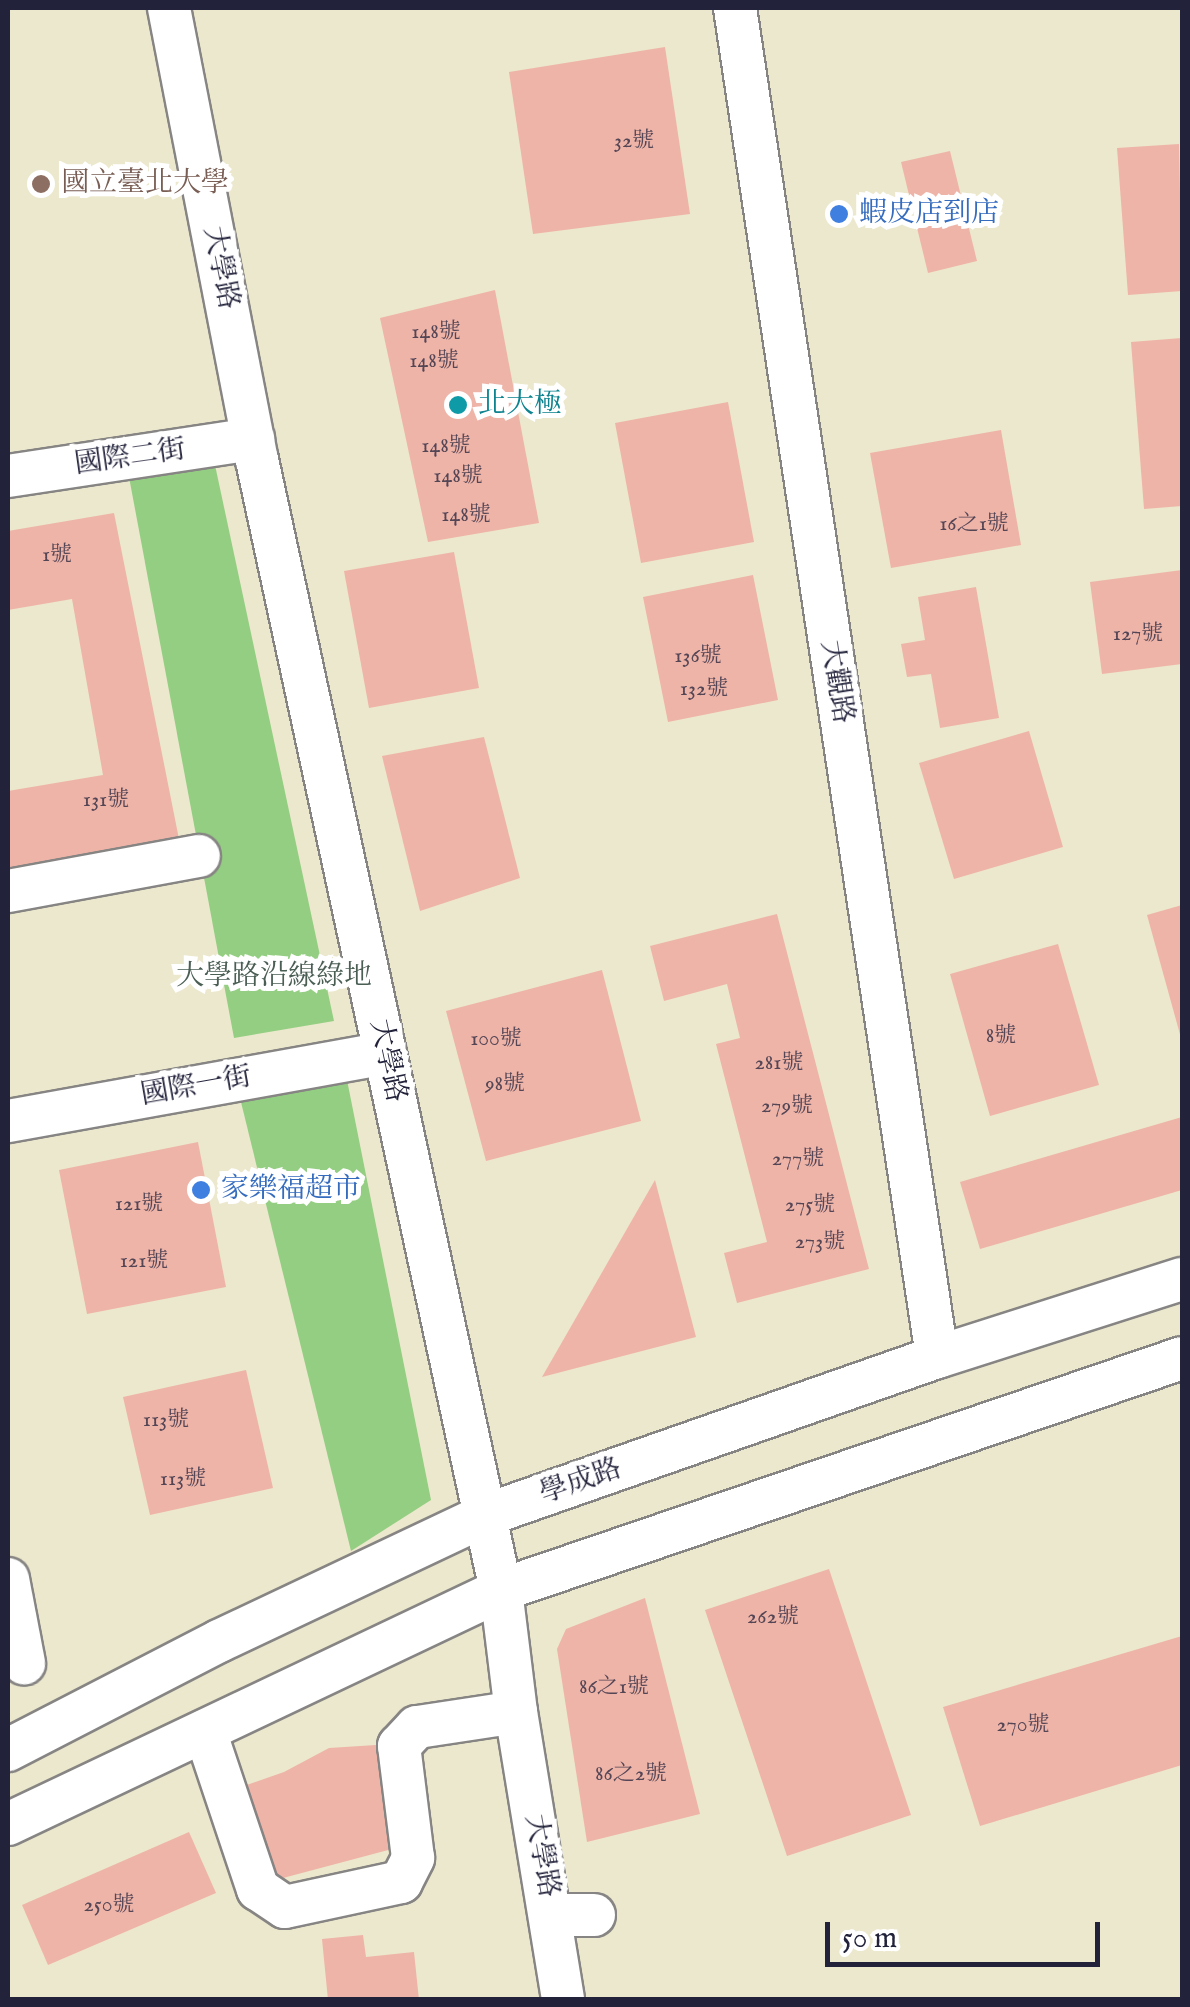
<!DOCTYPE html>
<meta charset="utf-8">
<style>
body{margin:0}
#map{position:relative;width:1190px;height:2007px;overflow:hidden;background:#ece8cd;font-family:"IM FELL English","Noto Serif TC",serif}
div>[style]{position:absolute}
.green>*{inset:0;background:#94ce82}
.building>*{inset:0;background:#eeb4a8}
.roads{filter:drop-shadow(2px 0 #878584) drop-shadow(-2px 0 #878584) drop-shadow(0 2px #878584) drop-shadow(0 -2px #878584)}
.minor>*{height:42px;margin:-21px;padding:0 21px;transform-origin:21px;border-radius:21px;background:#fff}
.dots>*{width:28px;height:28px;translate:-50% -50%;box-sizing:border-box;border:5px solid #fff;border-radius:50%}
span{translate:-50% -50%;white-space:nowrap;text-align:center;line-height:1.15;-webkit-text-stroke:10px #fff;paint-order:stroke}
.number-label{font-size:22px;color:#554656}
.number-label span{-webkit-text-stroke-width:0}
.education-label{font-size:28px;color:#785e54}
.left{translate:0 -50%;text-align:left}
.shop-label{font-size:28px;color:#366cbe}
.street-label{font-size:28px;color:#22223b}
.culture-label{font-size:28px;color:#0d838f}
.park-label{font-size:28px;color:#4a5e54}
.frame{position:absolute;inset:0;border:10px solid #22223b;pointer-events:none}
.scale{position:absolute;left:825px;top:1922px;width:275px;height:45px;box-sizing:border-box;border:5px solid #22223b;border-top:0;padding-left:12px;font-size:30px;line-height:35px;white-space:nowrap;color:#22223b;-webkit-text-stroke:8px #fff;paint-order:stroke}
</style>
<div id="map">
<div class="green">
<i style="clip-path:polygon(215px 465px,334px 1021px,234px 1038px,129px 477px)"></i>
<i style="clip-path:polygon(346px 1075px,431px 1500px,351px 1551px,240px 1098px)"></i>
</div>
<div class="building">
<i style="clip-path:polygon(665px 47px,690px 214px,533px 234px,509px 72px)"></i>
<i style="clip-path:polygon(1179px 144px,1182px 291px,1128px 295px,1117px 148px)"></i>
<i style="clip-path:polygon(950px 151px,977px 261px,928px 273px,901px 162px)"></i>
<i style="clip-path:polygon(495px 290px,539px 523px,428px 542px,380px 318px)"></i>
<i style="clip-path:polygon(1182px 338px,1182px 506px,1144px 509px,1131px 342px)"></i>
<i style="clip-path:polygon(728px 402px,754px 542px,641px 563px,615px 423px)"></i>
<i style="clip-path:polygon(1001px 430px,1021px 545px,891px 568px,870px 453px)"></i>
<i style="clip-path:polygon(114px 513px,179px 839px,8px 868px,8px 791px,103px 775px,72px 599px,8px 610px,8px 531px)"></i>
<i style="clip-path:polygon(454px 552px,479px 688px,369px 708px,344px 571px)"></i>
<i style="clip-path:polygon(1182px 570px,1182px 664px,1102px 674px,1090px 582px)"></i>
<i style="clip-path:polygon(753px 575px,778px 700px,668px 722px,643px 597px)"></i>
<i style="clip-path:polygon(976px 587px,999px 718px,940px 728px,931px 674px,907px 677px,901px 644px,925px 640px,918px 597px)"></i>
<i style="clip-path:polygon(1029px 731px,1063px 847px,954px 879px,919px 763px)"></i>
<i style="clip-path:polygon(484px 737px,520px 878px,420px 911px,382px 756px)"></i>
<i style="clip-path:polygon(1182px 905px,1182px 1037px,1181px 1038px,1147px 915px)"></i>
<i style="clip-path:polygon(777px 914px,869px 1269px,737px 1303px,724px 1253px,767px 1242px,716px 1044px,740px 1038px,727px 984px,664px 1001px,650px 946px)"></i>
<i style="clip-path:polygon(1058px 944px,1099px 1085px,990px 1116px,950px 974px)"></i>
<i style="clip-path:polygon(602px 970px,641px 1121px,486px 1161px,446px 1011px)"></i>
<i style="clip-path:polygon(1182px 1117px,1182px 1190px,980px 1249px,960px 1182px)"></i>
<i style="clip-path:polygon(198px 1142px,226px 1287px,87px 1314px,59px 1170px)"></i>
<i style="clip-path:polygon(655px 1180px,696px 1337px,542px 1377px)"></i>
<i style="clip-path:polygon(246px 1370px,273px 1488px,150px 1515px,123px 1397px)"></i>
<i style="clip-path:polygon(829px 1569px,911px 1815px,787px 1856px,705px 1610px)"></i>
<i style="clip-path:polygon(645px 1598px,700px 1814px,587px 1842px,557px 1649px,566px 1629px)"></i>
<i style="clip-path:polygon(1182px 1636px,1182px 1765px,980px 1826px,943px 1707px)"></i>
<i style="clip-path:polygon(376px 1745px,392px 1849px,268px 1882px,241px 1787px,284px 1772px,329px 1748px)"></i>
<i style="clip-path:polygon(189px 1832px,216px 1893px,48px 1965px,22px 1905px)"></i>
<i style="clip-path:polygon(363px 1935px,366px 1957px,414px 1952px,419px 2000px,328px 2000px,322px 1939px)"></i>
</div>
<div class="roads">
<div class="minor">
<i style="left:169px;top:8px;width:460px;rotate:79deg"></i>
<i style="left:257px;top:460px;width:1156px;rotate:77.82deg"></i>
<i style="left:501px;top:1590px;width:123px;rotate:83deg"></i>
<i style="left:516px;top:1712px;width:292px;rotate:80.7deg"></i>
<i style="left:735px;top:8px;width:1364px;rotate:81.48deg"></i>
<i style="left:8px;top:476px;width:248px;rotate:-8.6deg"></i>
<i style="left:8px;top:891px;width:194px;rotate:-10.4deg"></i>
<i style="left:8px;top:1121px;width:383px;rotate:-10.2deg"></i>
<i style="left:8px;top:1579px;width:86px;rotate:79.2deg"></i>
<i style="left:205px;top:1731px;width:167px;rotate:71.5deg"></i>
<i style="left:258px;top:1889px;width:32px;rotate:34deg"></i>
<i style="left:285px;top:1907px;width:119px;rotate:-12.2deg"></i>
<i style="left:401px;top:1882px;width:27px;rotate:-63deg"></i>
<i style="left:413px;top:1858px;width:113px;rotate:-97.1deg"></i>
<i style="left:399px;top:1746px;width:26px;rotate:-47deg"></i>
<i style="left:417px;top:1727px;width:100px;rotate:-8.6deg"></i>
<i style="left:8px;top:1750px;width:237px;rotate:-27.3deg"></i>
<i style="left:219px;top:1641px;width:295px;rotate:-25.3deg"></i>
<i style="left:486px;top:1515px;width:478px;rotate:-19.3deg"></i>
<i style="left:937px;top:1357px;width:257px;rotate:-17.7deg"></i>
<i style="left:8px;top:1824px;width:546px;rotate:-25.39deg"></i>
<i style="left:501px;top:1590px;width:719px;rotate:-18.81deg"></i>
<i style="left:551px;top:1915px;width:43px"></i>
</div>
</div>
<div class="dots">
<i style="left:41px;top:184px;background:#8d6e63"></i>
<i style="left:839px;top:214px;background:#3f7fe0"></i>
<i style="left:458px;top:405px;background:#0f9aa8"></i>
<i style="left:201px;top:1190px;background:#3f7fe0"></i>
</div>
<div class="number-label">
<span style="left:634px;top:142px">32號</span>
<span style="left:436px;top:333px">148號</span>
<span style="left:434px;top:362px">148號</span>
<span style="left:446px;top:447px">148號</span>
<span style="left:458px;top:477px">148號</span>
<span style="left:466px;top:516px">148號</span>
<span style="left:974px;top:525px">16之1號</span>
<span style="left:57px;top:556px">1號</span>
<span style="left:1138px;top:635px">127號</span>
<span style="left:698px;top:657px">136號</span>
<span style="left:704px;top:690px">132號</span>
<span style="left:106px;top:801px">131號</span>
<span style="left:1001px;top:1037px">8號</span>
<span style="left:496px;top:1040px">100號</span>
<span style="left:779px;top:1064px">281號</span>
<span style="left:505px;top:1085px">98號</span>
<span style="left:787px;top:1107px">279號</span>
<span style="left:798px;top:1160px">277號</span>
<span style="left:139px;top:1205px">121號</span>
<span style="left:810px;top:1206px">275號</span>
<span style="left:820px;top:1243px">273號</span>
<span style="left:144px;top:1262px">121號</span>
<span style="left:166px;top:1421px">113號</span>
<span style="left:183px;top:1480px">113號</span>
<span style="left:773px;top:1618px">262號</span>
<span style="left:614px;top:1688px">86之1號</span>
<span style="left:1023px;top:1726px">270號</span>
<span style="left:631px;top:1775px">86之2號</span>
<span style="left:109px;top:1906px">250號</span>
</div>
<div class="education-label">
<span class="left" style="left:61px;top:184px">國立臺北大學</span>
</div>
<div class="shop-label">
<span class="left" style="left:859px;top:214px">蝦皮店到店</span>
<span class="left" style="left:221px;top:1190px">家樂福超市</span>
</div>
<div class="street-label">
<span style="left:220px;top:268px;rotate:79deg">大學路</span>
<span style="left:130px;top:458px;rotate:-8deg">國際二街</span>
<span style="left:836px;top:682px;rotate:81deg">大觀路</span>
<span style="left:387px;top:1061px;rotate:78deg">大學路</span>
<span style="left:196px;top:1087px;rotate:-10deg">國際一街</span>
<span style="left:581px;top:1482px;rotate:-19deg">學成路</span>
<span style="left:541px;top:1856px;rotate:80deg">大學路</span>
</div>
<div class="culture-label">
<span class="left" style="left:478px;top:405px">北大極</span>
</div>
<div class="park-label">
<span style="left:274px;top:977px">大學路沿線綠地</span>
</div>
<div class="frame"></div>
<div class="scale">50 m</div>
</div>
